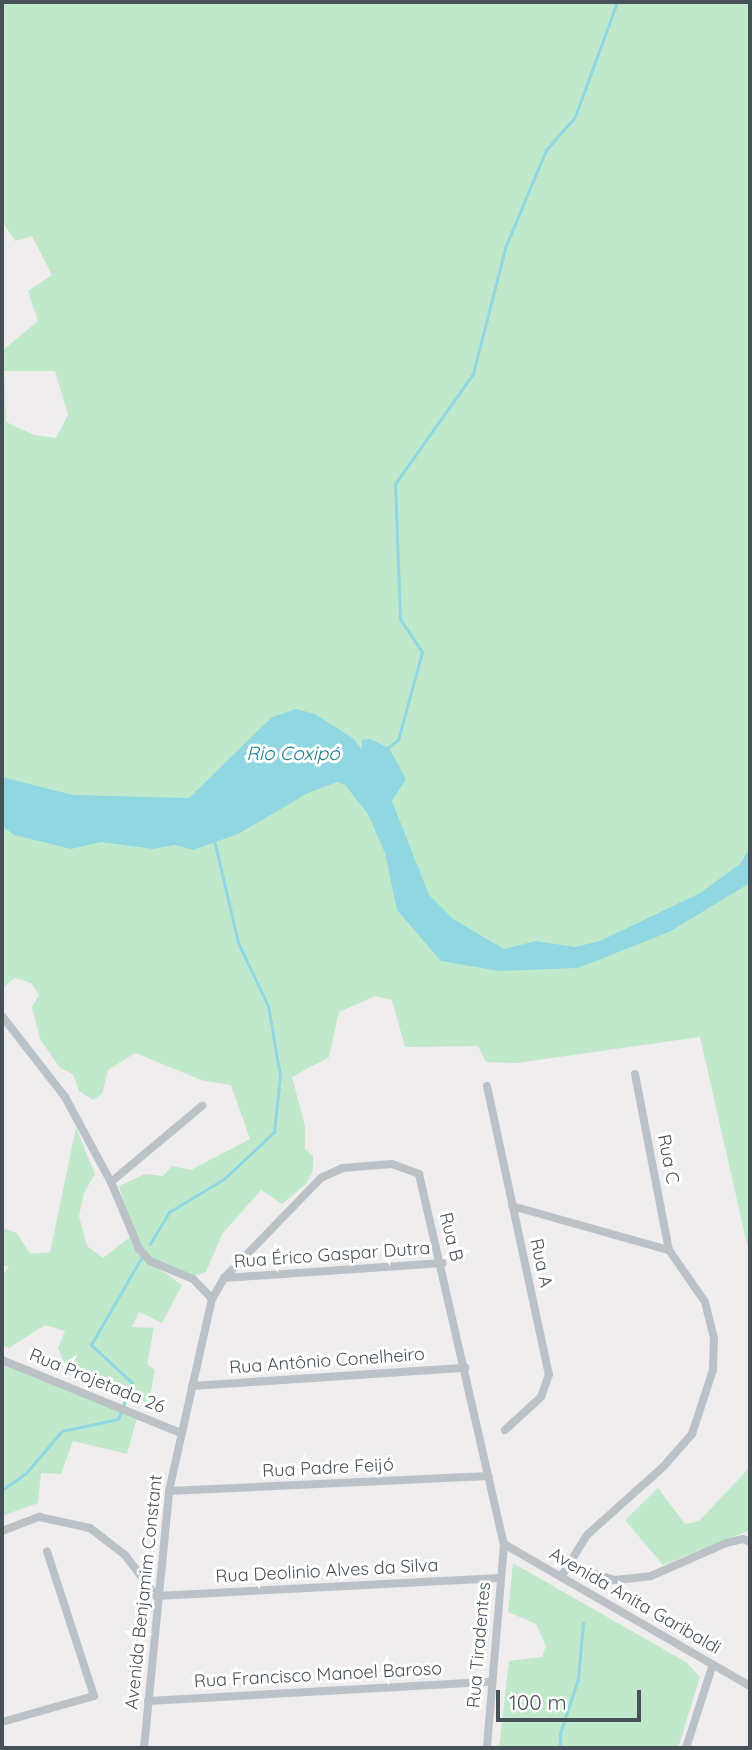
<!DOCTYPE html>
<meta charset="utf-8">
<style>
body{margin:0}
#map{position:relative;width:752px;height:1750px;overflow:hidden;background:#efeded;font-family:Quicksand,sans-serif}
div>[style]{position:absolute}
.green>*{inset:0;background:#c0e9cc}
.water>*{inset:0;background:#91d7e1}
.stream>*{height:2.5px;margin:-1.25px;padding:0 1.25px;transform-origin:1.25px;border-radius:1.25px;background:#91d7e1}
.minor>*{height:8px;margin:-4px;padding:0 4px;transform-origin:4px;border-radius:4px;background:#bac2c8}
span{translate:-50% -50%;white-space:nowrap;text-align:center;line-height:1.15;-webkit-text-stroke:6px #fff;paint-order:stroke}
.street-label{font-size:18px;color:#475158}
.water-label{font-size:19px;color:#1b808f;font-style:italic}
.frame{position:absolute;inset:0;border:4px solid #475158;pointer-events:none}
.scale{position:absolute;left:496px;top:1690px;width:145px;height:32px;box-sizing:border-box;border:4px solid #475158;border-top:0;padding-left:9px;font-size:21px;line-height:24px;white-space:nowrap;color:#475158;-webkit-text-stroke:5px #fff;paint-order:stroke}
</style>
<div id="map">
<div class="green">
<i style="clip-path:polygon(evenodd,2px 2px,750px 2px,750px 1257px,700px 1037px,516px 1063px,486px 1062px,478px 1046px,405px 1047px,392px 1000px,375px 996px,339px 1012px,329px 1057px,292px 1077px,305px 1126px,305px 1149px,313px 1156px,313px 1171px,306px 1184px,282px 1204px,261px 1190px,222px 1234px,206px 1272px,194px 1276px,155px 1266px,182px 1285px,162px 1323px,139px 1312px,132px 1327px,154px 1328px,147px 1364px,155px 1370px,148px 1407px,66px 1367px,58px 1348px,65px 1331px,45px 1325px,9px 1348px,2px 1344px,2px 1276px,9px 1267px,2px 1264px,2px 1228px,17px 1233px,30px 1254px,50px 1252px,76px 1128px,95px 1174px,84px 1193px,79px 1216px,87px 1246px,103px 1258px,130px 1237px,147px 1258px,133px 1234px,119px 1186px,145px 1174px,163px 1176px,172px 1166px,191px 1170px,250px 1139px,231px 1085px,204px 1081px,135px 1053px,108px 1070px,102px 1094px,93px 1100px,79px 1091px,73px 1074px,60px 1068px,40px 1039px,32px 1007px,39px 995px,31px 983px,15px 978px,2px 988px,2px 351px,38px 321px,28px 291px,52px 275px,32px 236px,15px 241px,2px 221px,2px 2px,4px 371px,55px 371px,68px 415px,56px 438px,34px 435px,6px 422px,4px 371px)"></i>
<i style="clip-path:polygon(2px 1361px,138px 1414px,127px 1454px,73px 1441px,61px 1474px,41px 1473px,38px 1503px,2px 1516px)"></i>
<i style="clip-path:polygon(750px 1467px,750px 1530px,663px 1565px,625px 1520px,658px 1488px,685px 1524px,699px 1521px)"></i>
<i style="clip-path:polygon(513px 1563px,686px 1662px,700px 1677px,678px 1748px,499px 1748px,509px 1661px,542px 1657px,546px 1646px,536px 1624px,508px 1612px)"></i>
</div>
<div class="water">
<i style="clip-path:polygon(296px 709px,315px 714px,354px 739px,362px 750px,362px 740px,370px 739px,389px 748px,406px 779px,392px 801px,429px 895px,453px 919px,504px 949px,536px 941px,575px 947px,600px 941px,700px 893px,740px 864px,750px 848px,750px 883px,669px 932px,578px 968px,499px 971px,441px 961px,397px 910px,385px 853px,368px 814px,345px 785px,337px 782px,308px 793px,238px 834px,193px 850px,175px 845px,153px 849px,101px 842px,71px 849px,14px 835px,2px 826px,2px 777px,73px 795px,189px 798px,272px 717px)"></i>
</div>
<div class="stream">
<i style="left:386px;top:749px;width:15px;rotate:-37deg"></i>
<i style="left:398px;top:740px;width:91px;rotate:-74.7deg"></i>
<i style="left:422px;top:652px;width:40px;rotate:-124deg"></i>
<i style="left:400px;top:619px;width:135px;rotate:-92.1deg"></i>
<i style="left:395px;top:484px;width:135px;rotate:-54.7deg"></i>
<i style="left:473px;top:374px;width:130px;rotate:-75.7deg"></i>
<i style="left:505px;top:248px;width:106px;rotate:-67.3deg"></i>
<i style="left:546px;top:150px;width:44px;rotate:-48.7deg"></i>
<i style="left:575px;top:117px;width:122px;rotate:-69.9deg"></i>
<i style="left:150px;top:1244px;width:37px;rotate:-59deg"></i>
<i style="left:169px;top:1212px;width:64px;rotate:-31deg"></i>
<i style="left:224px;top:1179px;width:69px;rotate:-43.2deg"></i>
<i style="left:274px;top:1132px;width:56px;rotate:-83.9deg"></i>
<i style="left:280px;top:1076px;width:71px;rotate:-99.7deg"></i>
<i style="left:268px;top:1006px;width:70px;rotate:-115.5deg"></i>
<i style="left:238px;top:943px;width:106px;rotate:-103.1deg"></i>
<i style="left:2px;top:1490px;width:29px;rotate:-35deg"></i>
<i style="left:26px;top:1473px;width:55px;rotate:-49.4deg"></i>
<i style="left:62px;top:1431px;width:57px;rotate:-12.1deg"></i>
<i style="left:118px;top:1419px;width:39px;rotate:-69deg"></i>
<i style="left:132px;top:1383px;width:56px;rotate:-137.2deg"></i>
<i style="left:91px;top:1345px;width:104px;rotate:-60deg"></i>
<i style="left:560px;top:1748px;width:14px;rotate:-90deg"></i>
<i style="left:560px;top:1734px;width:58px;rotate:-71.9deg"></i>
<i style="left:578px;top:1679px;width:56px;rotate:-84.9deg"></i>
</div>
<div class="minor">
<i style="left:2px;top:1016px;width:103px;rotate:52.1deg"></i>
<i style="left:65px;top:1097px;width:97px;rotate:61.6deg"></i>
<i style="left:111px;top:1182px;width:73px;rotate:67.3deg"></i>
<i style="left:139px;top:1249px;width:16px;rotate:47deg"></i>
<i style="left:150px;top:1261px;width:47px;rotate:22.7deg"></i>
<i style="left:193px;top:1279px;width:28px;rotate:46deg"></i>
<i style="left:635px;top:1074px;width:179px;rotate:79.1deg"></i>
<i style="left:487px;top:1086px;width:295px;rotate:77.9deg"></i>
<i style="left:549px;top:1374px;width:24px;rotate:109deg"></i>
<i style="left:541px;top:1397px;width:49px;rotate:137.5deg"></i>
<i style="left:111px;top:1182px;width:119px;rotate:-39.9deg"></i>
<i style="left:512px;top:1206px;width:163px;rotate:15.7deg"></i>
<i style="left:669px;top:1250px;width:63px;rotate:55.3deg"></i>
<i style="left:705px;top:1302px;width:37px;rotate:76deg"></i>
<i style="left:714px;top:1338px;width:32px;rotate:92deg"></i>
<i style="left:713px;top:1370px;width:67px;rotate:108.2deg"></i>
<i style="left:692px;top:1434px;width:44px;rotate:131.3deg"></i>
<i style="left:663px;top:1467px;width:102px;rotate:138.2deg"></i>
<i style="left:587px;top:1535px;width:49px;rotate:121.8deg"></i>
<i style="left:224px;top:1278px;width:219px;rotate:-3.9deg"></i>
<i style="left:2px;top:1360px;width:193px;rotate:22.2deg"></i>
<i style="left:192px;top:1386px;width:274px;rotate:-3.8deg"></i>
<i style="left:169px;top:1491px;width:320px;rotate:-2.7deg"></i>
<i style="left:2px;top:1531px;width:40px;rotate:-21deg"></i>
<i style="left:39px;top:1517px;width:52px;rotate:12.2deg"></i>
<i style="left:90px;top:1528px;width:44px;rotate:37.6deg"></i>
<i style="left:125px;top:1555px;width:51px;rotate:52.9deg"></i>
<i style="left:504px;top:1544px;width:284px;rotate:30deg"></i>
<i style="left:571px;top:1566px;width:46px;rotate:17.7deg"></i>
<i style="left:615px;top:1580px;width:36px;rotate:-6deg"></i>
<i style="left:651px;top:1576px;width:82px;rotate:-23.7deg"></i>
<i style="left:726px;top:1543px;width:17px;rotate:-13deg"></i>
<i style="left:743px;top:1539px;width:8px;rotate:23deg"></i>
<i style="left:156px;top:1596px;width:345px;rotate:-3deg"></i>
<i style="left:148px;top:1701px;width:343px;rotate:-3.2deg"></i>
<i style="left:2px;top:1722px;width:96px;rotate:-15.8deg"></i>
<i style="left:94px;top:1696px;width:152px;rotate:-108deg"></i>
<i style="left:144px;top:1748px;width:258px;rotate:-84.4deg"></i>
<i style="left:169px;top:1491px;width:197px;rotate:-77.4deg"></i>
<i style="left:212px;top:1299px;width:24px;rotate:-60deg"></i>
<i style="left:224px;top:1278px;width:139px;rotate:-45.9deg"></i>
<i style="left:321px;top:1178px;width:23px;rotate:-25deg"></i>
<i style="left:342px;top:1168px;width:50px;rotate:-4.6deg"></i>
<i style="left:392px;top:1164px;width:29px;rotate:20deg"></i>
<i style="left:419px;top:1174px;width:380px;rotate:77.1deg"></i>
<i style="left:504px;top:1544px;width:205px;rotate:94.8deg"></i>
<i style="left:686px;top:1748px;width:88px;rotate:-72.2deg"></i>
</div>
<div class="street-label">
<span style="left:668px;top:1159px;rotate:79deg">Rua C</span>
<span style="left:451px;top:1237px;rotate:76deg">Rua B</span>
<span style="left:332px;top:1255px;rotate:-4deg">Rua Érico Gaspar Dutra</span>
<span style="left:541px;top:1263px;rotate:78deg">Rua A</span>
<span style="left:327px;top:1361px;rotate:-4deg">Rua Antônio Conelheiro</span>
<span style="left:97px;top:1381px;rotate:22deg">Rua Projetada 26</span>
<span style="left:328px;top:1468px;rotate:-3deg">Rua Padre Feijó</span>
<span style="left:327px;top:1571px;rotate:-3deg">Rua Deolinio Alves da Silva</span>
<span style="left:144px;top:1592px;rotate:-84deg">Avenida Benjamim Constant</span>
<span style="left:635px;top:1601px;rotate:30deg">Avenida Anita Garibaldi</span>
<span style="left:479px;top:1645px;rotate:-85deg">Rua Tiradentes</span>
<span style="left:318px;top:1675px;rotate:-3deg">Rua Francisco Manoel Baroso</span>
</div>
<div class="water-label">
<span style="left:293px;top:754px">Rio Coxipó</span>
</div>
<div class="frame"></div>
<div class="scale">100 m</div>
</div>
